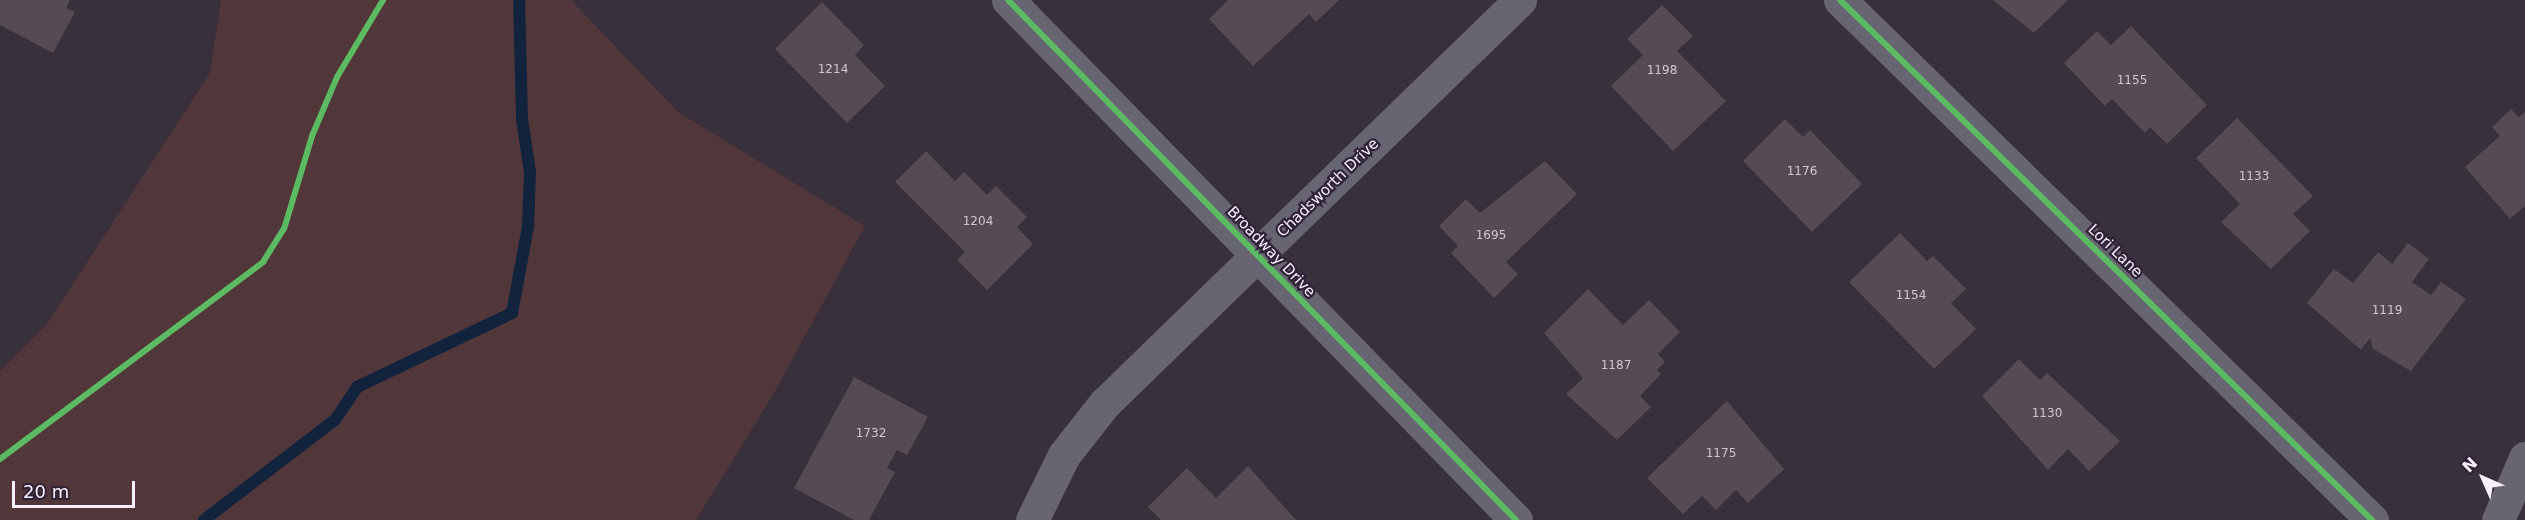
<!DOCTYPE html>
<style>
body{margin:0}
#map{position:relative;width:2525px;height:520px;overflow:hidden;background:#38303b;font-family:"DejaVu Sans",sans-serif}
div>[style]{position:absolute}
.green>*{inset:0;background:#51363a}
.stream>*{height:12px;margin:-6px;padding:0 6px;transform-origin:6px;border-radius:6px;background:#12233e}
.building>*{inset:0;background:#544b53}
.minor>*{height:33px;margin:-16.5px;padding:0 16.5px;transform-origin:16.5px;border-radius:16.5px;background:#666571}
.cycleway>*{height:6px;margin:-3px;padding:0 3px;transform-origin:3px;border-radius:3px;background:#5cba63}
span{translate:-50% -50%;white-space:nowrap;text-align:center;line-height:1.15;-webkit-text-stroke:4.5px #2f2136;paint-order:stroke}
.number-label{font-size:12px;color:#d0c7d3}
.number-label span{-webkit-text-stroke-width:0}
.street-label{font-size:15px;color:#f9f0fe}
.north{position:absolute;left:2453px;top:448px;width:60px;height:60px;-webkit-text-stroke:4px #2f2136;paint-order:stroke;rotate:315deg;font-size:16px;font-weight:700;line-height:24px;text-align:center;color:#f9f0fe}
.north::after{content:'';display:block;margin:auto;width:21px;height:27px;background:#f9f0fe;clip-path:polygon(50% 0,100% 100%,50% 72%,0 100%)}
.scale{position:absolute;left:12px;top:481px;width:123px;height:27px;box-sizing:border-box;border:3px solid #f9f0fe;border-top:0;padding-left:8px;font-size:18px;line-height:21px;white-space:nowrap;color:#f9f0fe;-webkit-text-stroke:4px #2f2136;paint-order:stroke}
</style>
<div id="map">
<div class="green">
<i style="clip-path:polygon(221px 0,571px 0,678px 112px,865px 226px,774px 393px,696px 520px,0 520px,0 371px,47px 324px,210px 73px)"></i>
</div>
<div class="stream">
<i style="left:204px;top:520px;width:165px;rotate:-37.4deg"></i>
<i style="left:335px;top:420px;width:40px;rotate:-56deg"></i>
<i style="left:357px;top:387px;width:172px;rotate:-25.5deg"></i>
<i style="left:512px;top:313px;width:87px;rotate:-79.5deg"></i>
<i style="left:528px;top:227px;width:55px;rotate:-87.9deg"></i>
<i style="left:530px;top:172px;width:54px;rotate:-98.6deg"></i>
<i style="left:522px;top:119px;width:119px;rotate:-91.4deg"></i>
</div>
<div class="building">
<i style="clip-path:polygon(0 0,70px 0,66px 8px,75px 12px,53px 53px,0 25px)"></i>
<i style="clip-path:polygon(1228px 0,1339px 0,1316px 22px,1309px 14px,1253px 66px,1209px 19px)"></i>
<i style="clip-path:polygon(1993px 0,2068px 0,2034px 33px)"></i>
<i style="clip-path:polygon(822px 2px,864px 45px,855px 55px,885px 86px,847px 123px,775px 49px)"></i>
<i style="clip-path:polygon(1662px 5px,1693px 36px,1677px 51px,1726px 101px,1673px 151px,1611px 86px,1643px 55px,1627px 39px)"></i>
<i style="clip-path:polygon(2131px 26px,2207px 105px,2167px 144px,2150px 127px,2145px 133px,2112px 99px,2105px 106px,2064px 63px,2097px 31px,2111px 45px)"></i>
<i style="clip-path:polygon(2511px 109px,2519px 117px,2525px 112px,2525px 206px,2510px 219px,2465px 167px,2500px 136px,2492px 127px)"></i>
<i style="clip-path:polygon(2237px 118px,2313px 196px,2293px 214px,2310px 231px,2271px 269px,2221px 222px,2240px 204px,2196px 158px)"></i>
<i style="clip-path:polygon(1785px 119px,1803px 137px,1810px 130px,1862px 184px,1812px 232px,1743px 161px)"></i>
<i style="clip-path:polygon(926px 151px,955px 181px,964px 172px,987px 195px,996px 186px,1027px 217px,1017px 227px,1033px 244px,987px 290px,957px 260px,965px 252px,895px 182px)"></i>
<i style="clip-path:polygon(1545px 161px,1577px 194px,1506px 262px,1518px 274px,1494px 298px,1451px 253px,1458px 246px,1439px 226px,1466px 199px,1480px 213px)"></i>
<i style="clip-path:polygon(1900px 233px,1927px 261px,1933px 256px,1966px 289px,1951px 303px,1976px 329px,1934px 369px,1849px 282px)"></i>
<i style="clip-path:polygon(2408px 243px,2429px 259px,2412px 282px,2431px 295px,2441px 282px,2466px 299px,2411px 371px,2373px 349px,2370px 338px,2361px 350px,2307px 303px,2334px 269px,2353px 283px,2378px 252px,2392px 264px)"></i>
<i style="clip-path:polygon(1588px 289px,1623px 325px,1649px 300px,1680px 332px,1658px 354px,1665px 362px,1657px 370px,1661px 374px,1640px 396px,1651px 407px,1617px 440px,1566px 394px,1583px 378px,1544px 333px)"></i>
<i style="clip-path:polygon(2019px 359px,2040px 380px,2047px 373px,2120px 441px,2089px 471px,2068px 449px,2048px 470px,1982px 396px)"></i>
<i style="clip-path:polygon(854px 377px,928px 417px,907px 455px,897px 450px,887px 468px,895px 472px,869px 520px,854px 520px,794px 488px)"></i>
<i style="clip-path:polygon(1727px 401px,1784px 469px,1748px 503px,1736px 490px,1716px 510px,1702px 496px,1683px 514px,1647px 478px)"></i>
<i style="clip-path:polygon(1248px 466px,1296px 520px,1161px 520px,1148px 507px,1187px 468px,1216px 498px)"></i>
</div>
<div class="minor">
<i style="left:1008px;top:0;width:727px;rotate:45.67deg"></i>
<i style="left:1840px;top:0;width:744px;rotate:44.35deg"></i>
<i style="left:1032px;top:520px;width:72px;rotate:-63.8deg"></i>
<i style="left:1064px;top:455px;width:65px;rotate:-51.9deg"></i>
<i style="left:1104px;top:404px;width:580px;rotate:-44.16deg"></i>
<i style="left:2498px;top:520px;width:68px;rotate:-66.5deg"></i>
</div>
<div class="cycleway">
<i style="left:1008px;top:0;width:727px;rotate:45.67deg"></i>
<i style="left:1840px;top:0;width:744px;rotate:44.35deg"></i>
<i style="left:0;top:459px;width:329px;rotate:-36.8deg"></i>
<i style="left:263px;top:262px;width:39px;rotate:-58deg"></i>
<i style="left:284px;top:229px;width:97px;rotate:-73.2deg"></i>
<i style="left:312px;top:136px;width:64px;rotate:-67deg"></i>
<i style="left:337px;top:77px;width:90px;rotate:-59.1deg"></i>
</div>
<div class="number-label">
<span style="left:833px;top:70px">1214</span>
<span style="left:1662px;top:71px">1198</span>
<span style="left:2132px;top:81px">1155</span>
<span style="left:1802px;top:172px">1176</span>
<span style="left:2254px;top:177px">1133</span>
<span style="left:978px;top:222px">1204</span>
<span style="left:1491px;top:236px">1695</span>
<span style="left:1911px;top:296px">1154</span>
<span style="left:2387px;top:311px">1119</span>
<span style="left:1616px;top:366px">1187</span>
<span style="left:2047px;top:414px">1130</span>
<span style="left:871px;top:434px">1732</span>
<span style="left:1721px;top:454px">1175</span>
</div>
<div class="street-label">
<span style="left:1328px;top:188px;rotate:-44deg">Chadsworth Drive</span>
<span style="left:2115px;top:251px;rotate:44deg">Lori Lane</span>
<span style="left:1271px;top:252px;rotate:46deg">Broadway Drive</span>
</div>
<div class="north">N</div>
<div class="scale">20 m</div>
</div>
